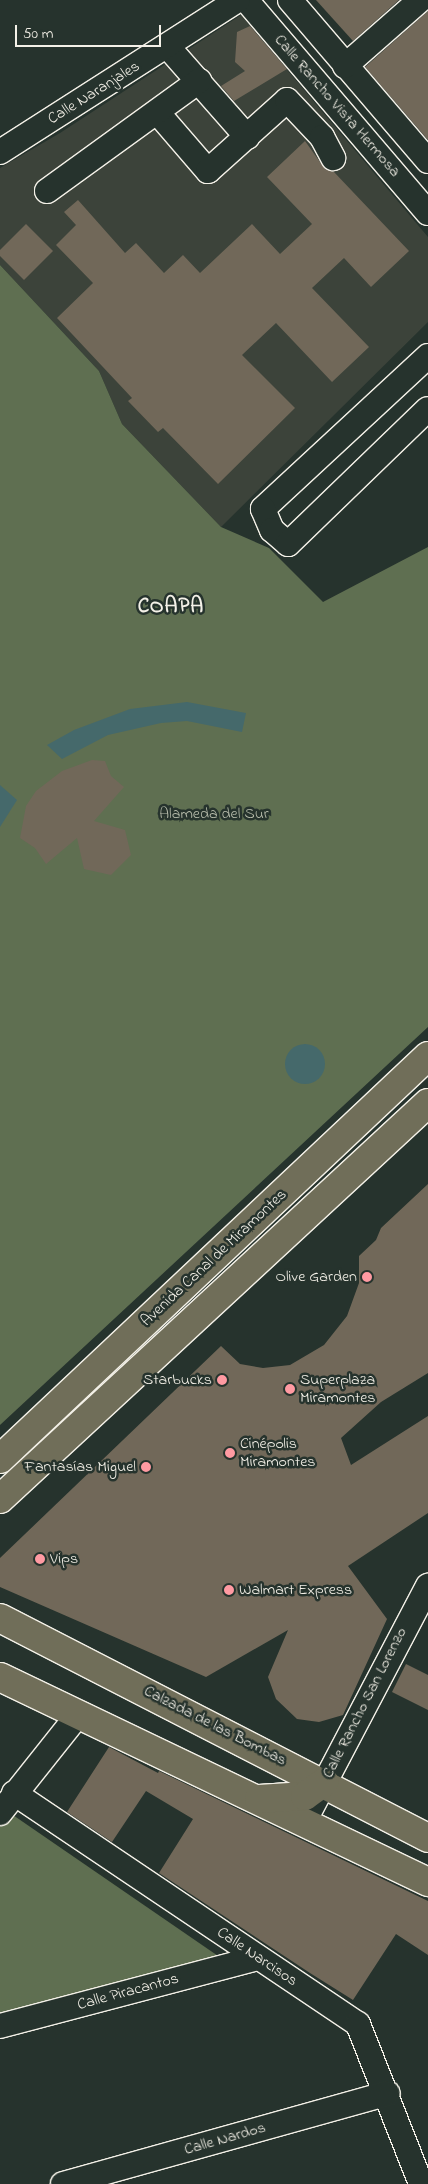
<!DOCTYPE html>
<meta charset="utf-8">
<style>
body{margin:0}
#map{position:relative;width:428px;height:2184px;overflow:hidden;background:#26332d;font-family:"Indie Flower",sans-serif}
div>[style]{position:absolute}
.built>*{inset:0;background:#3c433a}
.green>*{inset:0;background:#5f6f51}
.water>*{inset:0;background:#45696b}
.round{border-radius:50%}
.building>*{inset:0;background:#716859}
.roads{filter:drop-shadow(1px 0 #f4f1e8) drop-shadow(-1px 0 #f4f1e8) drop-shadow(0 1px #f4f1e8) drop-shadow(0 -1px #f4f1e8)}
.minor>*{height:24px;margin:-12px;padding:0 12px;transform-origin:12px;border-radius:12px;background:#26332d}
.major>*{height:28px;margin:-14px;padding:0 14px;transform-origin:14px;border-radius:14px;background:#706e59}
.dots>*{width:14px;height:14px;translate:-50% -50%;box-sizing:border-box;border:2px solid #26332d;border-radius:50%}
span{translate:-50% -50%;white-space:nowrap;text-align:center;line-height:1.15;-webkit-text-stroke:5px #26332d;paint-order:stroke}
.street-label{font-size:16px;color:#f4f1e8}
.park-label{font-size:16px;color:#b8bdac}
.poi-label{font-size:16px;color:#f4f1e8}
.right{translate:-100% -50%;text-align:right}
.left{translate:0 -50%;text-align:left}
.district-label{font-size:21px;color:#f4f1e8;font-weight:700;letter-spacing:1px}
.scale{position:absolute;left:15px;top:25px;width:146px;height:22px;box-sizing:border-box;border:2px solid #f4f1e8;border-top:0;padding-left:6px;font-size:15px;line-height:18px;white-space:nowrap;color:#f4f1e8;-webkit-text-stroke:4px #26332d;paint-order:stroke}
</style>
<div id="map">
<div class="built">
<i style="clip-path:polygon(241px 15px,428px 237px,428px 322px,221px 527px,122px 424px,99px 371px,0 265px,0 168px,60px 133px)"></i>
</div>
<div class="green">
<i style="clip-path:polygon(0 265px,99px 371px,122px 424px,221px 527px,269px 548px,323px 602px,428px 547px,428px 1027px,0 1425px)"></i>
<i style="clip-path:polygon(10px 1813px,221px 1958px,0 2019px,0 1827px)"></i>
</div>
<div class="water">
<i style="clip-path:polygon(187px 702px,246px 713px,242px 732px,187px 721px,161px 723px,108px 735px,62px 759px,47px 745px,74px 730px,130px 709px)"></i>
<i style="clip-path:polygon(0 785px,17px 800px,0 827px)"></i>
<i class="round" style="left:285px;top:1044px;width:40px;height:40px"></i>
</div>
<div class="building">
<i style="clip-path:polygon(316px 0,399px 0,353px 41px)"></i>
<i style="clip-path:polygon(428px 11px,428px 140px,365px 67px)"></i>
<i style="clip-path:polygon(250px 26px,287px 69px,234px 101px,221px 86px,245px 71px,235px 62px,237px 32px)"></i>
<i style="clip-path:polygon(305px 141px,325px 169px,334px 172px,409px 251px,371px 287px,344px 258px,312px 288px,369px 347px,332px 382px,276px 323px,242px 355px,295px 408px,218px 484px,163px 428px,158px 432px,128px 401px,132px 398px,57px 318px,93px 283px,56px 245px,76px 225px,64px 212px,78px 200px,125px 253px,136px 243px,164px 273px,183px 255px,200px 273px,252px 224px,280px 254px,312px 224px,267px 177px)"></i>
<i style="clip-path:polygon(26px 224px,53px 251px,24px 280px,0 256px,0 250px)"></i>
<i style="clip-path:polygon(92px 760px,105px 761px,111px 776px,124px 787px,94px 821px,125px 830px,131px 855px,111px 875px,84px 869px,77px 838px,46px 864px,35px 848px,20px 838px,26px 806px,36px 791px,62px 771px)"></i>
<i style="clip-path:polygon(428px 1184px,428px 1373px,381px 1402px,341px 1438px,351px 1465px,428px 1416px,428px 1513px,348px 1566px,387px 1619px,343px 1715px,319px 1722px,297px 1719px,276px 1699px,268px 1677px,288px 1630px,206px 1677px,0 1587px,0 1558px,221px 1346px,240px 1364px,263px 1368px,290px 1365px,324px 1345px,347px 1316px,359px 1283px,359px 1256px,376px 1240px,381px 1228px)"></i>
<i style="clip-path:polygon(406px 1664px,428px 1675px,428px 1710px,392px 1692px)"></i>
<i style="clip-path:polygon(109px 1747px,158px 1773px,159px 1771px,428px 1901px,428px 1955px,396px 1934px,353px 2000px,310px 1973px,159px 1873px,193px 1819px,146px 1791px,112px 1842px,67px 1812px)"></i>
</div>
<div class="roads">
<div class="minor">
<i style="left:246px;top:0;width:280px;rotate:49.5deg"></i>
<i style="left:290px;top:0;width:212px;rotate:49.4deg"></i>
<i style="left:168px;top:47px;width:120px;rotate:48.7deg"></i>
<i style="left:345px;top:66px;width:100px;rotate:-41.3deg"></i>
<i style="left:157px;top:112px;width:78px;rotate:49.2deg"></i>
<i style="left:208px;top:171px;width:106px;rotate:-41.9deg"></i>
<i style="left:287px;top:100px;width:51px;rotate:46.6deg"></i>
<i style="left:322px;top:137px;width:24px;rotate:62deg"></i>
<i style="left:0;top:152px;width:282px;rotate:-32.6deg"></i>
<i style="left:47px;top:191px;width:188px;rotate:-35.9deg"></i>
<i style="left:428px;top:356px;width:225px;rotate:137.2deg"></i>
<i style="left:263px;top:509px;width:23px;rotate:67deg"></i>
<i style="left:272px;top:530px;width:21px;rotate:41deg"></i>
<i style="left:288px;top:544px;width:194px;rotate:-44deg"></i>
<i style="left:14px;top:1793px;width:414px;rotate:33.9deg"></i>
<i style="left:358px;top:2024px;width:172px;rotate:68.5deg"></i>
<i style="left:0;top:1813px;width:125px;rotate:-51.5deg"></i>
<i style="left:304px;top:1822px;width:267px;rotate:-62.3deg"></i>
<i style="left:0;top:2026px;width:266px;rotate:-14.8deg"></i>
<i style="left:63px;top:2184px;width:337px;rotate:-15.6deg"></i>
</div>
<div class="major">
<i style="left:0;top:1459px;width:588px;rotate:-43.28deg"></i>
<i style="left:0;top:1499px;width:583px;rotate:-42.78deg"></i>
<i style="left:0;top:1618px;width:481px;rotate:27.2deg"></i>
<i style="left:0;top:1677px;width:475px;rotate:25.6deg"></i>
<i style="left:259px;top:1799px;width:46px;rotate:-3.7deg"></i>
<i style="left:305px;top:1796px;width:24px;rotate:-36deg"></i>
</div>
</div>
<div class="dots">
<i style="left:367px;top:1277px;background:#ff9aa2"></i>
<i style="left:222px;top:1380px;background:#ff9aa2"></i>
<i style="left:290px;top:1389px;background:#ff9aa2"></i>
<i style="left:230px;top:1453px;background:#ff9aa2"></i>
<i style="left:146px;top:1467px;background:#ff9aa2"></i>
<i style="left:40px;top:1559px;background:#ff9aa2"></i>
<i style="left:229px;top:1590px;background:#ff9aa2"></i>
</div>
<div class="street-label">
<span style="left:94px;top:93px;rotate:-32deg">Calle Naranjales</span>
<span style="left:337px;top:106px;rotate:49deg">Calle Rancho Vista Hermosa</span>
<span style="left:214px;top:1258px;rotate:-43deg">Avenida Canal de Miramontes</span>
<span style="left:365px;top:1703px;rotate:-63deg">Calle Rancho San Lorenzo</span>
<span style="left:215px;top:1726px;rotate:27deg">Calzada de las Bombas</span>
<span style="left:257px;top:1957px;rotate:34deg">Calle Narcisos</span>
<span style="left:128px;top:1992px;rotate:-15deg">Calle Piracantos</span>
<span style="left:225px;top:2139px;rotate:-16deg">Calle Nardos</span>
</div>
<div class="park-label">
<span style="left:214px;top:814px">Alameda del Sur</span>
</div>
<div class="poi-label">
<span class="right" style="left:357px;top:1277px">Olive Garden</span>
<span class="right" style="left:212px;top:1380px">Starbucks</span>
<span class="left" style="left:300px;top:1389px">Superplaza<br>Miramontes</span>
<span class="left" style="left:240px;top:1453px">Cinépolis<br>Miramontes</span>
<span class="right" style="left:136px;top:1467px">Fantasías Miguel</span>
<span class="left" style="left:50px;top:1559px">Vips</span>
<span class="left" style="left:239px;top:1590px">Walmart Express</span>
</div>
<div class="district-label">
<span style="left:171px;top:607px">COAPA</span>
</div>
<div class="scale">50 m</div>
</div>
